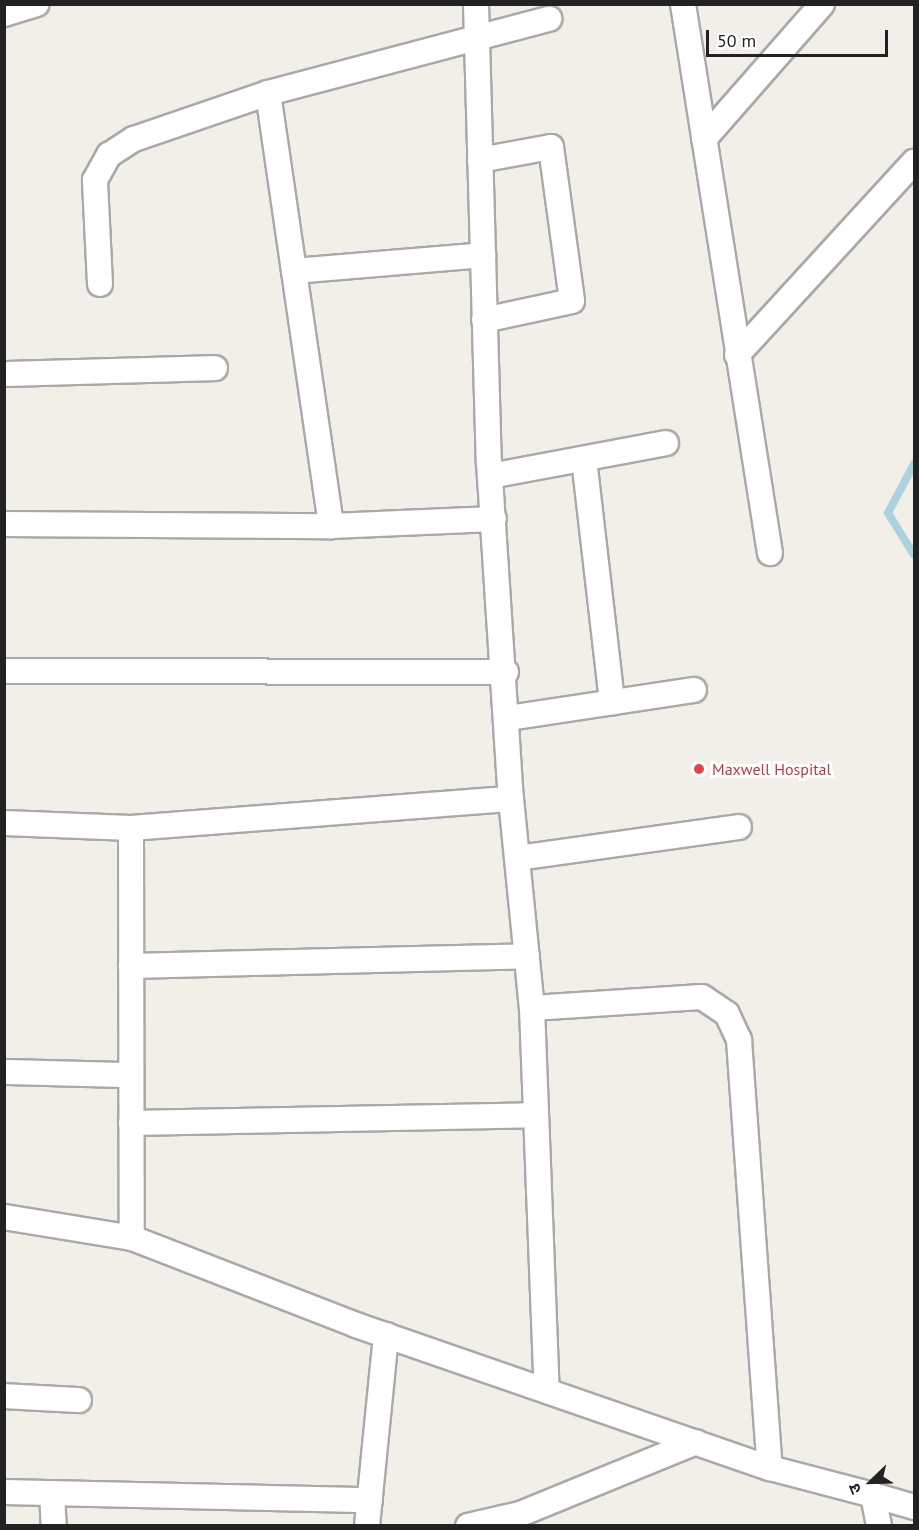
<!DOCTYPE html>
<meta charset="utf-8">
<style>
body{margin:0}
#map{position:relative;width:919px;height:1530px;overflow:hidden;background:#f2efe9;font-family:"PT Sans","Noto Sans Devanagari",sans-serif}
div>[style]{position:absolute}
.stream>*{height:8px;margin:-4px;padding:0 4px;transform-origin:4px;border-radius:4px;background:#aad3df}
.roads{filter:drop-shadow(2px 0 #a9a9a9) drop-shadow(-2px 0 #a9a9a9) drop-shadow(0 2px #a9a9a9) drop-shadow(0 -2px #a9a9a9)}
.minor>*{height:24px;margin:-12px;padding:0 12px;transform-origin:12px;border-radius:12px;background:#fff}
.dots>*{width:16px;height:16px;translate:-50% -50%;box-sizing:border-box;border:3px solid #fff;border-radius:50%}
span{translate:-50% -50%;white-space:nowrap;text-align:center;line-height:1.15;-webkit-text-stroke:6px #fff;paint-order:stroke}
.health-label{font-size:16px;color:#be3a42}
.left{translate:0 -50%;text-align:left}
.frame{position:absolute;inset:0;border:6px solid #222;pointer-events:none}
.north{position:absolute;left:841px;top:1452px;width:60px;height:60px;-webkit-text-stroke:4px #fff;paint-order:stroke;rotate:247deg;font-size:16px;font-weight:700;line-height:24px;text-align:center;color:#222}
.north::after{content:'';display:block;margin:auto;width:21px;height:27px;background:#222;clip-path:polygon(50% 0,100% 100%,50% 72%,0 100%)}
.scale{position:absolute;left:706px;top:30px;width:182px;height:27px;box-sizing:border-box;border:3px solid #222;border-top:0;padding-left:8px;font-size:18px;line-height:21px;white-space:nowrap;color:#222;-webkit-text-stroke:4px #fff;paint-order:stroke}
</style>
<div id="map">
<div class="stream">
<i style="left:914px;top:464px;width:55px;rotate:118deg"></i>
<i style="left:888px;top:513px;width:49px;rotate:58.2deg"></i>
</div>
<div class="roads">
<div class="minor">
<i style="left:476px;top:4px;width:458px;rotate:88.4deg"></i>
<i style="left:489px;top:462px;width:338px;rotate:86.3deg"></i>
<i style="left:511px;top:799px;width:210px;rotate:84.3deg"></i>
<i style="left:532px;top:1008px;width:383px;rotate:87.8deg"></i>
<i style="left:683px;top:4px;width:556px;rotate:81deg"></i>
<i style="left:4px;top:14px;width:34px;rotate:-17deg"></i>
<i style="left:268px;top:93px;width:438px;rotate:81.7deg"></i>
<i style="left:704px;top:139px;width:179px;rotate:-48.8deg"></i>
<i style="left:480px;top:160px;width:72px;rotate:-10.4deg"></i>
<i style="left:551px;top:147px;width:155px;rotate:82.2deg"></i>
<i style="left:572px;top:301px;width:90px;rotate:167.8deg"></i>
<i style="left:294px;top:271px;width:190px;rotate:-4.8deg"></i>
<i style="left:100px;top:284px;width:104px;rotate:-92.8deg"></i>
<i style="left:95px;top:180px;width:29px;rotate:-61deg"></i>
<i style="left:109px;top:155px;width:30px;rotate:-33deg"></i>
<i style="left:134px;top:139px;width:142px;rotate:-18.9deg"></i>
<i style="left:268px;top:93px;width:291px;rotate:-14.8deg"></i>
<i style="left:737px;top:355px;width:262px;rotate:-47.5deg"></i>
<i style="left:4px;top:374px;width:211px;rotate:-1.6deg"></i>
<i style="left:584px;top:459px;width:245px;rotate:83.4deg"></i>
<i style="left:490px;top:476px;width:179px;rotate:-10.6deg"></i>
<i style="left:4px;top:524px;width:327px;rotate:0.4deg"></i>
<i style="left:331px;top:526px;width:163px;rotate:-2.5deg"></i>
<i style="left:4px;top:671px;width:502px;rotate:0.11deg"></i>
<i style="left:508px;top:718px;width:188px;rotate:-8.6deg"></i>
<i style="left:4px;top:823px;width:127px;rotate:2.3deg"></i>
<i style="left:131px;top:828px;width:381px;rotate:-4.4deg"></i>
<i style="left:131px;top:828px;width:410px;rotate:89.9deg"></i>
<i style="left:518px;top:858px;width:223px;rotate:-8deg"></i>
<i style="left:131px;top:966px;width:396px;rotate:-1.4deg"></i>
<i style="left:532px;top:1008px;width:170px;rotate:-3.7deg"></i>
<i style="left:702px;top:997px;width:30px;rotate:34deg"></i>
<i style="left:727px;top:1014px;width:29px;rotate:65deg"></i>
<i style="left:739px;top:1040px;width:429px;rotate:85.9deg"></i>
<i style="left:4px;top:1072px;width:127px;rotate:1.4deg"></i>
<i style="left:131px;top:1123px;width:405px;rotate:-1.1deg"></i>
<i style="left:4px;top:1217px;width:130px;rotate:9.3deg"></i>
<i style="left:132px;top:1238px;width:240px;rotate:21.2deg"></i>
<i style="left:356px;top:1325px;width:438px;rotate:19.1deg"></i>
<i style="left:770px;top:1468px;width:106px;rotate:14.7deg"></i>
<i style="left:873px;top:1495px;width:32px;rotate:79deg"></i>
<i style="left:4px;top:1396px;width:75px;rotate:3.1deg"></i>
<i style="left:4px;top:1492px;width:366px;rotate:1.3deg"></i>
<i style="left:52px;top:1493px;width:33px;rotate:87deg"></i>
<i style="left:873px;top:1495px;width:43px;rotate:16.3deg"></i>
<i style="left:367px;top:1526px;width:192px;rotate:-84.3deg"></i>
<i style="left:468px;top:1526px;width:53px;rotate:-13deg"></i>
<i style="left:520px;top:1514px;width:190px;rotate:-22.2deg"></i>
</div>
</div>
<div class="dots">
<i style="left:699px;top:769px;background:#e0444e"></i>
</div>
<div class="health-label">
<span class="left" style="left:712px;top:769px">Maxwell Hospital</span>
</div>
<div class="frame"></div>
<div class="north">उ</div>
<div class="scale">50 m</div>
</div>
